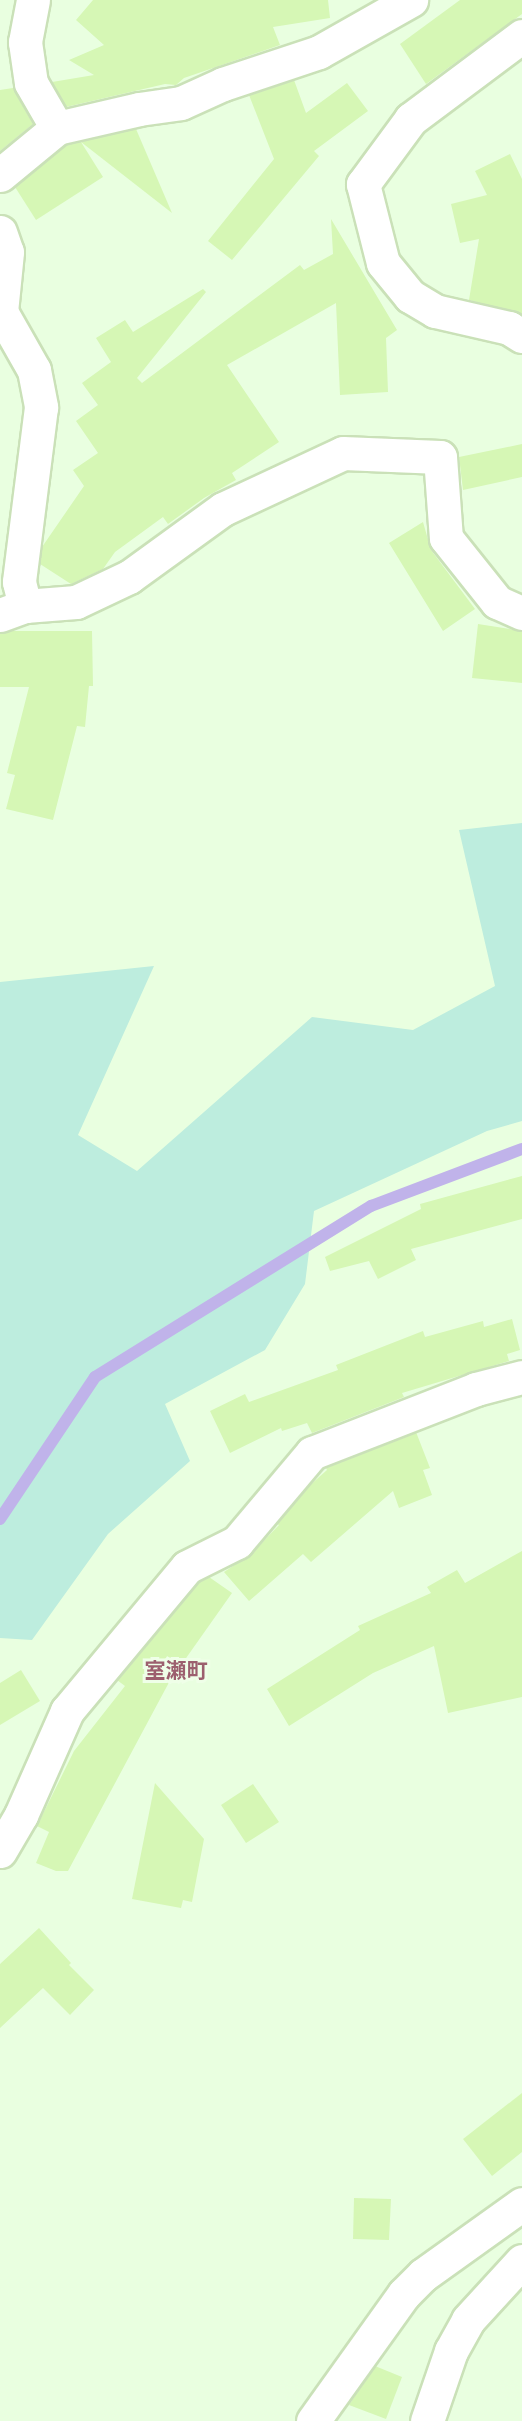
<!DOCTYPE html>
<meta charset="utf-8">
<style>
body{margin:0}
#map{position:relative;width:522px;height:2421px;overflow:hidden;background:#e9ffe0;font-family:"Exo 2","Noto Sans JP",sans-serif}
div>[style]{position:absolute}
.green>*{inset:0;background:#bdedde}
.stream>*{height:12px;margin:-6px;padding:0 6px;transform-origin:6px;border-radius:6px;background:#c0b3ea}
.building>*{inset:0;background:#d6f7b5}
.roads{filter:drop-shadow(2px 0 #cae1b8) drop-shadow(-2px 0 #cae1b8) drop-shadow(0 2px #cae1b8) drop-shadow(0 -2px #cae1b8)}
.street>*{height:33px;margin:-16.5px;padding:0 16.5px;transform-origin:16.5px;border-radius:16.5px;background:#fff}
span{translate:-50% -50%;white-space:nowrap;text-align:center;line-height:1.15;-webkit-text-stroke:6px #efffe8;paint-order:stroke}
.neighbourhood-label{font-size:21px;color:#9c5f6e;font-weight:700}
</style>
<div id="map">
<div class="green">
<i style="clip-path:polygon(522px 823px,522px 1121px,487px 1131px,314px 1211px,305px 1284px,265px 1350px,165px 1404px,190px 1461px,108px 1534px,32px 1640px,0 1638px,0 982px,154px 966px,78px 1135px,137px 1171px,312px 1017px,413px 1030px,495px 986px,459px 830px)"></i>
</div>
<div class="stream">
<i style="left:0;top:1519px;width:171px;rotate:-56.2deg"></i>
<i style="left:95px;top:1377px;width:325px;rotate:-31.8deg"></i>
<i style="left:371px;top:1206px;width:161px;rotate:-20.7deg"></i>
</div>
<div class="building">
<i style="clip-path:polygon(93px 0,328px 0,330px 18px,273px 27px,280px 45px,184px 78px,176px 85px,165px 84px,66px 107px,52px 82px,94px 75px,69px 60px,104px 45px,76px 20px)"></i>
<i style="clip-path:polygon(460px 0,522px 0,522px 14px,426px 84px,400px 44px)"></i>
<i style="clip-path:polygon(294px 80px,306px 113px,347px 83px,368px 111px,314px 151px,319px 156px,232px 260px,208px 241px,274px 159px,249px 95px)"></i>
<i style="clip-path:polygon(13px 88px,33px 124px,0 151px,0 90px)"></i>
<i style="clip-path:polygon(136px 129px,172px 213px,81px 142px)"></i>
<i style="clip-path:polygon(81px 142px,103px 177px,36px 220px,15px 187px,66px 145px)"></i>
<i style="clip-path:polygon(510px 154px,522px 179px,522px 314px,469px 300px,479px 239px,460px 243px,451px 204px,487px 195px,475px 171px)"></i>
<i style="clip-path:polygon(331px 219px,397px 330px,386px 338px,388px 392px,340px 395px,336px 303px,227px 365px,279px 442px,232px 473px,236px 480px,204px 498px,168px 524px,163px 517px,115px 552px,103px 569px,71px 584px,40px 564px,42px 547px,84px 486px,73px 470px,98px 453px,76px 421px,98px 405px,82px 383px,111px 362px,96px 338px,125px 320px,133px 332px,203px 289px,206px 292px,137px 378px,142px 383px,300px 265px,304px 270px,333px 254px)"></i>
<i style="clip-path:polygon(522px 444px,522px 477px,463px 490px,459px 457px)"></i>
<i style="clip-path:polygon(423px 522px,431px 550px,475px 609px,443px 631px,389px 543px)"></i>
<i style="clip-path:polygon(478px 624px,522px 631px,522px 683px,472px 678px)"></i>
<i style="clip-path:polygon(11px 631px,92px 631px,93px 686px,89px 686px,85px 727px,77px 726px,53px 820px,6px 809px,15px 775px,7px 773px,29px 687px,0 687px,0 633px)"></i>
<i style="clip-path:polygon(522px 1176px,522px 1219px,411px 1249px,416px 1260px,378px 1279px,369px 1261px,330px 1271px,325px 1257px,421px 1209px,420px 1204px)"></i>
<i style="clip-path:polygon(512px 1319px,520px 1350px,507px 1354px,509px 1361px,402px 1393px,404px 1397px,312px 1433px,307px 1423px,282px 1431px,281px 1428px,230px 1453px,210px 1411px,245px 1394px,249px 1402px,338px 1370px,336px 1365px,423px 1331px,425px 1337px,483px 1321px,484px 1327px)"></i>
<i style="clip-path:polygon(416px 1432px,430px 1468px,423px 1470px,432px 1495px,399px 1508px,393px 1491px,311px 1562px,303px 1554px,249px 1601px,224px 1572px,251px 1554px,279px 1525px,277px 1524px,309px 1486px,327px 1470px,326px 1468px)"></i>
<i style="clip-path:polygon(522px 1551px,522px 1697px,448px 1713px,434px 1646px,373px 1673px,289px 1726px,267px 1689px,360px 1630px,358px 1626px,431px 1593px,427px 1587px,457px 1570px,465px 1583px)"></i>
<i style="clip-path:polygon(209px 1577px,232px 1593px,184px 1661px,181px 1660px,68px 1871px,56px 1871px,36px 1863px,49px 1832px,37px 1826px,74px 1751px,125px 1686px,117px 1680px,199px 1582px)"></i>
<i style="clip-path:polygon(21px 1670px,40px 1701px,0 1725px,0 1683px)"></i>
<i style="clip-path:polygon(155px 1783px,204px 1839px,192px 1902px,183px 1900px,181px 1908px,132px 1899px)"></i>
<i style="clip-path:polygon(253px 1784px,279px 1822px,246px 1843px,221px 1805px)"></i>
<i style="clip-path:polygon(39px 1928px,71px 1963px,69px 1965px,94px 1990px,70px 2015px,43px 1988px,0 2028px,0 1964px)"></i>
<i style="clip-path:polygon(522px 2093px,522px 2152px,492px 2176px,463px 2139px)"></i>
<i style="clip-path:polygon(354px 2198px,391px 2199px,389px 2240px,353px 2239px)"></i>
<i style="clip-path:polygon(375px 2366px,402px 2377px,386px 2419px,349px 2405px)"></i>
</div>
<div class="roads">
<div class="street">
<i style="left:33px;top:0;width:43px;rotate:100.8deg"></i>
<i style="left:25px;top:42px;width:41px;rotate:81.7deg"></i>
<i style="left:31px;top:83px;width:52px;rotate:60deg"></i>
<i style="left:522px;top:36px;width:139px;rotate:143.2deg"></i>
<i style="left:411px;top:119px;width:81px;rotate:126.4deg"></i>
<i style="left:363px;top:184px;width:81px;rotate:75.8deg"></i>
<i style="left:383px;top:263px;width:43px;rotate:50.7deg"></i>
<i style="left:410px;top:296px;width:29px;rotate:31deg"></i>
<i style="left:435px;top:311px;width:76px;rotate:12.9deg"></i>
<i style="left:509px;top:328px;width:15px;rotate:32deg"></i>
<i style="left:0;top:175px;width:74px;rotate:-39.5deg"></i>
<i style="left:57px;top:128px;width:84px;rotate:-13deg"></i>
<i style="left:139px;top:109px;width:42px;rotate:-8.1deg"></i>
<i style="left:181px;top:103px;width:46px;rotate:-24.3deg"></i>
<i style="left:223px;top:84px;width:101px;rotate:-18.4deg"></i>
<i style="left:319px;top:52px;width:106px;rotate:-29.5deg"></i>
<i style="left:0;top:232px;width:21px;rotate:71deg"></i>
<i style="left:7px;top:252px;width:60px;rotate:95.7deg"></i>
<i style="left:1px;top:312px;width:67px;rotate:60.4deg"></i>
<i style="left:34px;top:370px;width:38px;rotate:79deg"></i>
<i style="left:41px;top:407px;width:176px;rotate:97.2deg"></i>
<i style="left:19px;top:582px;width:25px;rotate:76deg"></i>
<i style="left:0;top:615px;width:27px;rotate:-20deg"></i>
<i style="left:25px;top:606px;width:51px;rotate:-4.5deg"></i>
<i style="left:76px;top:602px;width:59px;rotate:-25.3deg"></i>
<i style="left:129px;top:577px;width:116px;rotate:-35.9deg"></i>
<i style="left:223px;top:509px;width:132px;rotate:-25deg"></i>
<i style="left:343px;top:453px;width:97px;rotate:2.4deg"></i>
<i style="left:440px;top:457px;width:81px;rotate:85.8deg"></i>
<i style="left:446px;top:538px;width:82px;rotate:51.4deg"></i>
<i style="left:497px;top:602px;width:27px;rotate:24deg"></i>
<i style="left:0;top:1851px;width:42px;rotate:-59.7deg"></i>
<i style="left:21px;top:1815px;width:114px;rotate:-66.1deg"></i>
<i style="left:67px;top:1711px;width:187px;rotate:-50.2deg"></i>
<i style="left:187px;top:1567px;width:56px;rotate:-26.6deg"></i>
<i style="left:237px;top:1542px;width:116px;rotate:-49.9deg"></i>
<i style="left:312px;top:1453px;width:176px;rotate:-21.3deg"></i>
<i style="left:476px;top:1389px;width:48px;rotate:-14.6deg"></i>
<i style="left:313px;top:2421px;width:156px;rotate:-54.4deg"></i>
<i style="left:404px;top:2294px;width:27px;rotate:-45deg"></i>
<i style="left:423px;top:2275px;width:122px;rotate:-35.6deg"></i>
<i style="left:427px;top:2421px;width:74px;rotate:-71.1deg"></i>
<i style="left:451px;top:2351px;width:35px;rotate:-61deg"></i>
<i style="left:468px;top:2320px;width:80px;rotate:-47.5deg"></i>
</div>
</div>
<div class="neighbourhood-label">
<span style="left:176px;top:1670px">室瀬町</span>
</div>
</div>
